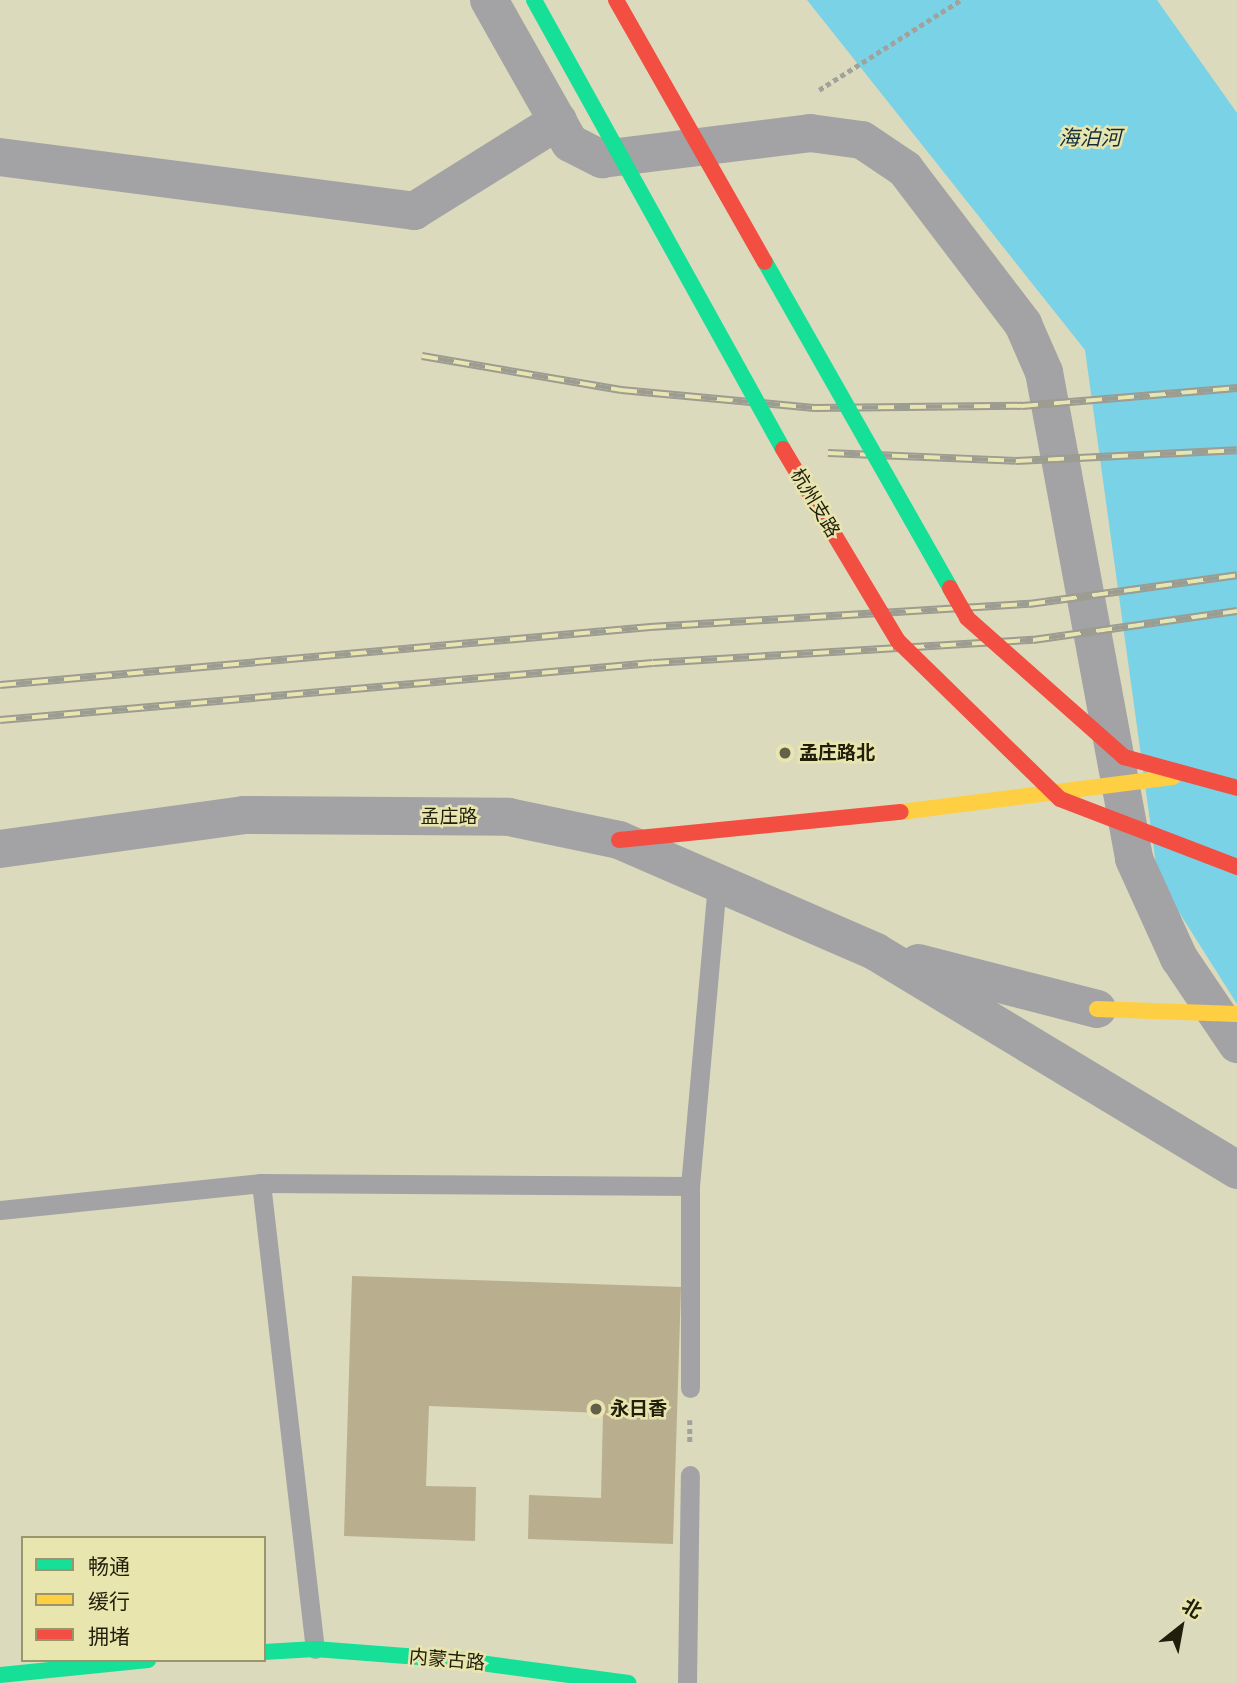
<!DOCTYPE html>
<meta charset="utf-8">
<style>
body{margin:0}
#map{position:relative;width:1237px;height:1683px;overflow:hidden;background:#dcdabc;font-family:Inter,"Noto Sans SC",sans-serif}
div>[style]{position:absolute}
.water>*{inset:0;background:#7ad2e7}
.building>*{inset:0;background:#b9af8e}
.path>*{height:4.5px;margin-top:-2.25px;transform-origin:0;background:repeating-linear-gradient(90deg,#a2a29d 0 5px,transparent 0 8.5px)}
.lane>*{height:19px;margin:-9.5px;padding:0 9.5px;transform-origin:9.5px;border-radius:9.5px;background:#a3a3a5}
.street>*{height:38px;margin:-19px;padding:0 19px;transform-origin:19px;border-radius:19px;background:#a3a3a5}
.fast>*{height:16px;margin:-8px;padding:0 8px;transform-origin:8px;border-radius:8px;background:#16e098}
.rail>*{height:8px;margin-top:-4px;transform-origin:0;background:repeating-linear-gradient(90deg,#e9e5af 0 16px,#9c9c91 0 32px);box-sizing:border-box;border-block:2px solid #9c9c91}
.fast-bridge>*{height:16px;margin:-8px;padding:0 8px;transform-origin:8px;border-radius:8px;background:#16e098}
.slow-bridge>*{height:16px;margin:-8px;padding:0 8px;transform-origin:8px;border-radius:8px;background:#ffcf43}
.jam-bridge>*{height:16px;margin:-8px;padding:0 8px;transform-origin:8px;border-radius:8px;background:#f24e42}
.dots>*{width:19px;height:19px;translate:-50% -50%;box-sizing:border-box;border:4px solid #e9e5af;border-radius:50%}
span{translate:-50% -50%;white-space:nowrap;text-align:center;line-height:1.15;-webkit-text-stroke:5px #e9e5af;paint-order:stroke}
.street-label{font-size:19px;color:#211f0b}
.poi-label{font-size:19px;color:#211f0b;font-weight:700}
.left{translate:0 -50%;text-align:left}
.water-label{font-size:21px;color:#122d37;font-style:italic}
.legend{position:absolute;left:21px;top:1536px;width:245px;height:126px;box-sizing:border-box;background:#e9e5af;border:2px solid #99966d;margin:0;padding:9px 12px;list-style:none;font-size:21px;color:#211f0b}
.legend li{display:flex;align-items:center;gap:14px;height:35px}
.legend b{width:35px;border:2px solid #99966d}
.north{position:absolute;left:1146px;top:1592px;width:70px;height:70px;-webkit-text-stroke:5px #e9e5af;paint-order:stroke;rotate:31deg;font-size:19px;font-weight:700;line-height:28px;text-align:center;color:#211f0b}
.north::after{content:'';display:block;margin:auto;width:24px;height:32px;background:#211f0b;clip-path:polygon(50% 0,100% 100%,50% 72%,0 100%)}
</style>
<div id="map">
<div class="water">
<i style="clip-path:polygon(807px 0,1157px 0,1237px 113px,1237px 1004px,1158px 879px,1085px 350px)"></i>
</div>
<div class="building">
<i style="clip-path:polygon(352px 1276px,681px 1287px,673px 1544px,528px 1539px,529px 1495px,601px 1498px,603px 1413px,429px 1406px,426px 1486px,476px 1487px,475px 1541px,344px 1536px)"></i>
</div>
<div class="path">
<i style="left:819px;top:90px;width:168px;rotate:-32.4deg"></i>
<i style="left:690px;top:1420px;width:23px;rotate:90deg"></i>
</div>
<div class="lane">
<i style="left:261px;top:1183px;width:429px;rotate:0.4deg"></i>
<i style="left:0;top:1210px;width:262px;rotate:-5.9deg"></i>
<i style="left:261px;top:1183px;width:469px;rotate:83.4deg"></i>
<i style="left:690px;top:1388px;width:202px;rotate:-90deg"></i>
<i style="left:690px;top:1186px;width:305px;rotate:-84.9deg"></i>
<i style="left:687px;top:1683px;width:208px;rotate:-89.2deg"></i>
</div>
<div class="street">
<i style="left:489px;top:0;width:164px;rotate:60.5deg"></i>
<i style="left:570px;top:143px;width:36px;rotate:27deg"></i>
<i style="left:602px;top:159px;width:210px;rotate:-7.1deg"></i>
<i style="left:810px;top:133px;width:52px;rotate:7.7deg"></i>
<i style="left:862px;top:140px;width:52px;rotate:34deg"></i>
<i style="left:905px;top:169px;width:195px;rotate:52.7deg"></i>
<i style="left:1023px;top:324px;width:52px;rotate:66.4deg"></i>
<i style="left:1044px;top:372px;width:495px;rotate:79.5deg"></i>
<i style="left:1134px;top:859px;width:109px;rotate:65.6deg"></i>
<i style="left:1179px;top:958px;width:104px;rotate:56deg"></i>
<i style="left:0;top:157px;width:418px;rotate:7.4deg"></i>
<i style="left:414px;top:211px;width:170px;rotate:-32deg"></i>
<i style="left:0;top:849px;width:246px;rotate:-7.9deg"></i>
<i style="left:244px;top:815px;width:265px;rotate:0.4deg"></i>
<i style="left:509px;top:817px;width:112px;rotate:11.8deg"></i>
<i style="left:619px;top:840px;width:280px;rotate:23.5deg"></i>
<i style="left:876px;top:952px;width:422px;rotate:31.1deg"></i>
<i style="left:918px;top:963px;width:185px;rotate:14.4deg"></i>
</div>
<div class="fast">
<i style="left:264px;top:1652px;width:51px;rotate:-3.4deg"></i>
<i style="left:315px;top:1649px;width:143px;rotate:4.4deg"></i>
<i style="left:458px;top:1660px;width:172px;rotate:7.7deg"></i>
<i style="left:0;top:1675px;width:149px;rotate:-5.8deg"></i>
</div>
<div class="rail">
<i style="left:422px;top:356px;width:202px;rotate:9.7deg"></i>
<i style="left:621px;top:390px;width:194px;rotate:5.3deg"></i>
<i style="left:814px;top:408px;width:208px;rotate:-0.6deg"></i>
<i style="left:1022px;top:406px;width:216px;rotate:-4.8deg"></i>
<i style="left:828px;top:453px;width:188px;rotate:2.4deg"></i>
<i style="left:1016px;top:461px;width:221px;rotate:-2.8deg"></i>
<i style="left:0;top:685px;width:653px;rotate:-5.1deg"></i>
<i style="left:650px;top:627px;width:380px;rotate:-3.5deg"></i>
<i style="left:1029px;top:604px;width:210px;rotate:-7.9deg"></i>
<i style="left:0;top:720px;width:655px;rotate:-4.99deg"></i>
<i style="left:653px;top:663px;width:381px;rotate:-3.5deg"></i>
<i style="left:1033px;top:640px;width:206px;rotate:-8.1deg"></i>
</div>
<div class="fast-bridge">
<i style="left:534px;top:0;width:513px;rotate:60.99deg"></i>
<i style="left:765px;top:262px;width:375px;rotate:60.4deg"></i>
</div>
<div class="slow-bridge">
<i style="left:901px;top:812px;width:274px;rotate:-7.3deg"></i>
<i style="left:1097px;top:1009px;width:140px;rotate:2deg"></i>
</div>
<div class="jam-bridge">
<i style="left:616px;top:0;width:301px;rotate:60.4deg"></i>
<i style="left:783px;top:449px;width:224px;rotate:59.1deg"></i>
<i style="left:898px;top:641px;width:226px;rotate:44.3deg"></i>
<i style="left:1060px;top:799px;width:190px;rotate:21deg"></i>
<i style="left:950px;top:588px;width:34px;rotate:60deg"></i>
<i style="left:967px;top:618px;width:210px;rotate:41.5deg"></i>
<i style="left:1124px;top:757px;width:117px;rotate:15.3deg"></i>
<i style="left:619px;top:840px;width:283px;rotate:-5.7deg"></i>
</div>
<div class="dots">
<i style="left:785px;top:753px;background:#626049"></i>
<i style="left:596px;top:1409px;background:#626049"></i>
</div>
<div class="street-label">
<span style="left:815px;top:503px;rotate:59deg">杭州支路</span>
<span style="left:449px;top:817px">孟庄路</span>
<span style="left:447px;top:1660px;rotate:5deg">内蒙古路</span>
</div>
<div class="poi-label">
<span class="left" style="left:799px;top:753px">孟庄路北</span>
<span class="left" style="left:610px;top:1409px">永日香</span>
</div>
<div class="water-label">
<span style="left:1090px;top:138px">海泊河</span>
</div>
<ul class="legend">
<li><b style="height:9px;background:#16e098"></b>畅通</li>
<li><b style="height:9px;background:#ffcf43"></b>缓行</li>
<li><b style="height:9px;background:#f24e42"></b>拥堵</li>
</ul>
<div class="north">北</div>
</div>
